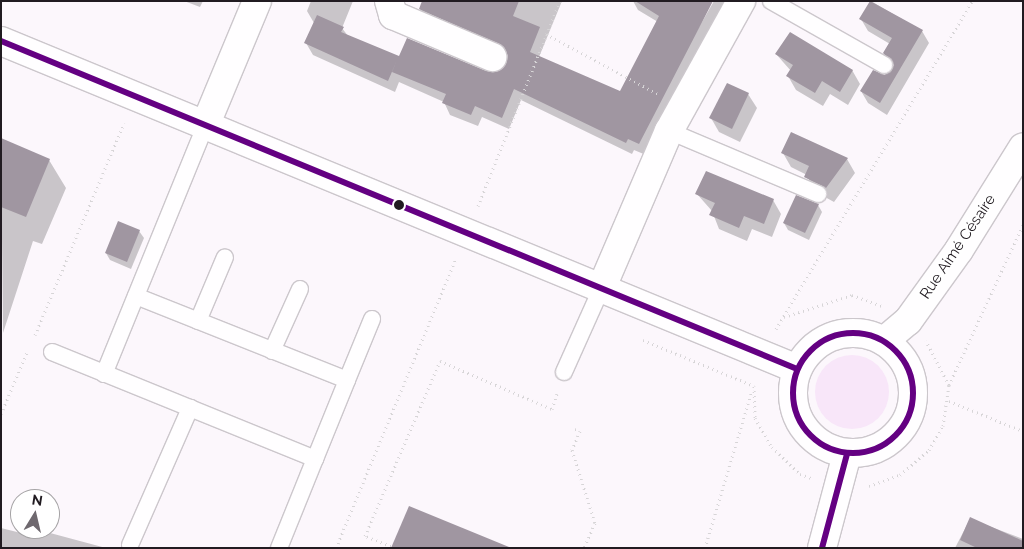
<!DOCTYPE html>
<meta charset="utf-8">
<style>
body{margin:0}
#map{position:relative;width:1024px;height:549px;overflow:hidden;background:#fcf7fc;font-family:Raleway,sans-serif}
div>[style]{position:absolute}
.green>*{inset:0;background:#f8e6f9}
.round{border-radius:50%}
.shadow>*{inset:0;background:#0003}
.building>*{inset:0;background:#a096a1}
.path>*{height:3px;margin-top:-1.5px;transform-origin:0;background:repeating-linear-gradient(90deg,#d7d5d7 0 1px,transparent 0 5px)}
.roads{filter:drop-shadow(1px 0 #ccc7cc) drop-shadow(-1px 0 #ccc7cc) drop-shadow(0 1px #ccc7cc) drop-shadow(0 -1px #ccc7cc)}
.service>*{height:16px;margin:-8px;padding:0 8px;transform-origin:8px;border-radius:8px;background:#fffeff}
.minor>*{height:28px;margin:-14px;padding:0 14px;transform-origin:14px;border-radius:14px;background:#fffeff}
.minor>.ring{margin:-14px;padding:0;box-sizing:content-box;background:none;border:28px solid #fffeff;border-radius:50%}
.bus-1>*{height:6px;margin:-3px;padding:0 3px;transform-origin:3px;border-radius:3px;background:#640082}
.bus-1>.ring{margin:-3px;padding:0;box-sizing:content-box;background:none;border:6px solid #640082;border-radius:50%}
.dots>*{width:14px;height:14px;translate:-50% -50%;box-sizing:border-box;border:2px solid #fff;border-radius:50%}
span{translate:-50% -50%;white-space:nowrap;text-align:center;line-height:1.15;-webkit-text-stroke:5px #fff;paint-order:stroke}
.street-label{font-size:15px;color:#211b21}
.frame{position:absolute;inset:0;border:2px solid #211b21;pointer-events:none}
.north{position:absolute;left:10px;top:489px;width:50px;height:50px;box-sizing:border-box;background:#fff;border:1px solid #a6a4a6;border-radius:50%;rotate:9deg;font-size:14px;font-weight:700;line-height:20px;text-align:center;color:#211b21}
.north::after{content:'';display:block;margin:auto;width:18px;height:22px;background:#6e686e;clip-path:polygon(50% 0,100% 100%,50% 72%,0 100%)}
</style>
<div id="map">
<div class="green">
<i class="round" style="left:815px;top:355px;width:74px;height:74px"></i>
</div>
<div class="shadow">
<i style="clip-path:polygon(184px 1px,203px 1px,200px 7px)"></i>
<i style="clip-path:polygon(311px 1px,353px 1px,342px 28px,348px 36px,400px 58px,407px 39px,494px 74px,507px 64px,507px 56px,427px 21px,420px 9px,423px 1px,562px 1px,539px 57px,621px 93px,658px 22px,638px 10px,633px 1px,712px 1px,682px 57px,714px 1px,726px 1px,646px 155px,634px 150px,632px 154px,521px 100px,509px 129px,482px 117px,478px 126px,450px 115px,444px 102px,399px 82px,395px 92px,313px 55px,306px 43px,314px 23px,307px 11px)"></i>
<i style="clip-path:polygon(871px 1px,922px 31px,929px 43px,887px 115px,868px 103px,861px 91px,894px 68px,890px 44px,868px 31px,861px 19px)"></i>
<i style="clip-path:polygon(776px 54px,852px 70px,860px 84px,848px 105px,830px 94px,823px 106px,796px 90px,788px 76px,791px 71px)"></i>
<i style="clip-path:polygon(727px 84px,748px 94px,757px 108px,740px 142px,719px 132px,711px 118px)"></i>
<i style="clip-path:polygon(1px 140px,49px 160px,66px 188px,42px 244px,33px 241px,3px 333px)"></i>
<i style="clip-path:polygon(783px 153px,847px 159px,855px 173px,834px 202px,814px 191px,807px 175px,791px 167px)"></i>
<i style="clip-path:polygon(697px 194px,773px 200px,781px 214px,772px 237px,752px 229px,747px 241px,719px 229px,712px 211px)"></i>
<i style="clip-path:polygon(818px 205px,822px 212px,809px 240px,788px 230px,784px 223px)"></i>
<i style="clip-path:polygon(139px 231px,144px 238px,131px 269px,110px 260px,106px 253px)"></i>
<i style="clip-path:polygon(970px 519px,1023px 539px,1023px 548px,955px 548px)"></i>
<i style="clip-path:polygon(1px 528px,37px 537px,39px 530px,106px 548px,1px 548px)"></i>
</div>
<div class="building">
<i style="clip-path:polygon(422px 1px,519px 1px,513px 16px,540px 27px,530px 52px,620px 91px,659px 16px,635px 1px,713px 1px,639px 144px,628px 139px,626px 143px,514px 89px,502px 118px,475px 106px,471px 115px,442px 103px,446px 94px,392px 72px,397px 60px,388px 81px,304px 43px,317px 15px,344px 27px,341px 32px,399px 56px,407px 38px,486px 71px,502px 69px,508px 56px,504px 47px,419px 9px)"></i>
<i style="clip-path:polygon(870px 1px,923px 30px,880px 103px,860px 91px,873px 70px,885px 75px,894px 65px,883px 53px,892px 38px,859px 19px)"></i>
<i style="clip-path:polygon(790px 32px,853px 70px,840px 92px,822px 81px,815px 93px,786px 76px,793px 65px,775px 54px)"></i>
<i style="clip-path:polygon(727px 83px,749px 93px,732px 129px,709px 118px)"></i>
<i style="clip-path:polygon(791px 132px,848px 158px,826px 188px,804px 177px,809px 166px,781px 153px)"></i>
<i style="clip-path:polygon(1px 138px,50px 159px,26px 217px,1px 207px)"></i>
<i style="clip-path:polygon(706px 171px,774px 199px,764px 224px,744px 216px,739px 228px,709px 215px,715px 203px,695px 194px)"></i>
<i style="clip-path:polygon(796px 195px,819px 204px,805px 233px,783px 223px)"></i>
<i style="clip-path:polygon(118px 221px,140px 230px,127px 262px,105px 253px)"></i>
<i style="clip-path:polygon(409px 506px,509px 547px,509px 548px,391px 548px)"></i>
<i style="clip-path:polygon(970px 517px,1023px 541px,1023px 548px,977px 548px,960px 540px)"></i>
</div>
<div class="path">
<i style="left:546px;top:34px;width:127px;rotate:28.2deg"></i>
<i style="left:478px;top:206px;width:221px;rotate:-68.2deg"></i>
<i style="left:784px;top:317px;width:71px;rotate:-17.9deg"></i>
<i style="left:852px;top:295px;width:33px;rotate:20deg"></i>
<i style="left:776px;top:329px;width:382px;rotate:-59.1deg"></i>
<i style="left:35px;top:335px;width:230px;rotate:-67.2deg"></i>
<i style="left:643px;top:340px;width:120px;rotate:22.5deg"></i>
<i style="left:754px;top:386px;width:32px;rotate:88deg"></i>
<i style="left:755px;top:418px;width:34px;rotate:60deg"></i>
<i style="left:772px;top:447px;width:39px;rotate:44deg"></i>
<i style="left:800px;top:474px;width:12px;rotate:20deg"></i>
<i style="left:949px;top:385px;width:176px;rotate:-65.2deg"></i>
<i style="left:949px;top:401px;width:80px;rotate:22.1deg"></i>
<i style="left:1px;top:414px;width:69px;rotate:-67.1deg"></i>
<i style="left:575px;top:429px;width:5px;rotate:22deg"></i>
<i style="left:580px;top:431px;width:21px;rotate:113deg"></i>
<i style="left:572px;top:450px;width:77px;rotate:72.5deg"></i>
<i style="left:595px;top:523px;width:27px;rotate:114deg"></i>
<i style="left:869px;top:486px;width:33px;rotate:-20deg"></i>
<i style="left:900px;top:475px;width:38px;rotate:-41deg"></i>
<i style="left:929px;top:450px;width:28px;rotate:-60deg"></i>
<i style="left:943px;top:426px;width:41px;rotate:-81.7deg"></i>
<i style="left:949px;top:385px;width:50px;rotate:-117.6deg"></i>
<i style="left:391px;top:546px;width:28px;rotate:-159deg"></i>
<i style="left:365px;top:536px;width:190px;rotate:-66.8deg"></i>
<i style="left:440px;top:361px;width:122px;rotate:23.2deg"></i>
<i style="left:552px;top:409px;width:16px;rotate:-72deg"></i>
<i style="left:336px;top:548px;width:312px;rotate:-67.5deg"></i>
<i style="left:705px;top:548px;width:165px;rotate:-73.4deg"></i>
</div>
<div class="roads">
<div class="service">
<i style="left:771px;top:1px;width:130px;rotate:29.5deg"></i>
<i style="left:669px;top:131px;width:162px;rotate:22.9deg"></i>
<i style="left:198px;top:321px;width:69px;rotate:-67.1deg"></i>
<i style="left:272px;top:351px;width:68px;rotate:-65.7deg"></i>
<i style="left:52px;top:352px;width:284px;rotate:22.1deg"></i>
<i style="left:315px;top:459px;width:85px;rotate:-67.9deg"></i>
<i style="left:347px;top:380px;width:227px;rotate:-158.3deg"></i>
<i style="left:564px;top:372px;width:93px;rotate:-65.9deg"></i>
<i style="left:104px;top:374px;width:268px;rotate:-67.8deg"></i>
<i style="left:347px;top:380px;width:66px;rotate:-67.7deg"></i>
<i style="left:130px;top:545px;width:150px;rotate:-66.3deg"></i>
<i style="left:279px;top:548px;width:96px;rotate:-68deg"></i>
</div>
<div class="minor">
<i style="left:389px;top:1px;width:15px;rotate:74deg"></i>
<i style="left:393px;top:15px;width:108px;rotate:23deg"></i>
<i style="left:1px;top:41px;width:861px;rotate:22.39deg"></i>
<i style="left:205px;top:126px;width:135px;rotate:-67.4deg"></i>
<i style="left:602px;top:287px;width:170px;rotate:-66.8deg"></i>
<i style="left:669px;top:131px;width:149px;rotate:-61deg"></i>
<i class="ring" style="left:793px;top:333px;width:92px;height:92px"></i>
<i style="left:884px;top:341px;width:31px;rotate:-40deg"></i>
<i style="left:908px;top:321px;width:87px;rotate:-54.3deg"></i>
<i style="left:959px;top:250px;width:121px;rotate:-58.1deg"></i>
<i style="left:822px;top:548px;width:97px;rotate:-75.1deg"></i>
</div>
</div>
<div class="bus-1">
<i style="left:1px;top:41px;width:861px;rotate:22.39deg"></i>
<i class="ring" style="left:793px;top:333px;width:114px;height:114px"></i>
<i style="left:822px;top:548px;width:97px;rotate:-75.1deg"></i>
</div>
<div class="dots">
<i style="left:399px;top:205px;background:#211b21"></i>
</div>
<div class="street-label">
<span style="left:958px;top:247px;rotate:-56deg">Rue Aimé Césaire</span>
</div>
<div class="frame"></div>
<div class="north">N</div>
</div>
